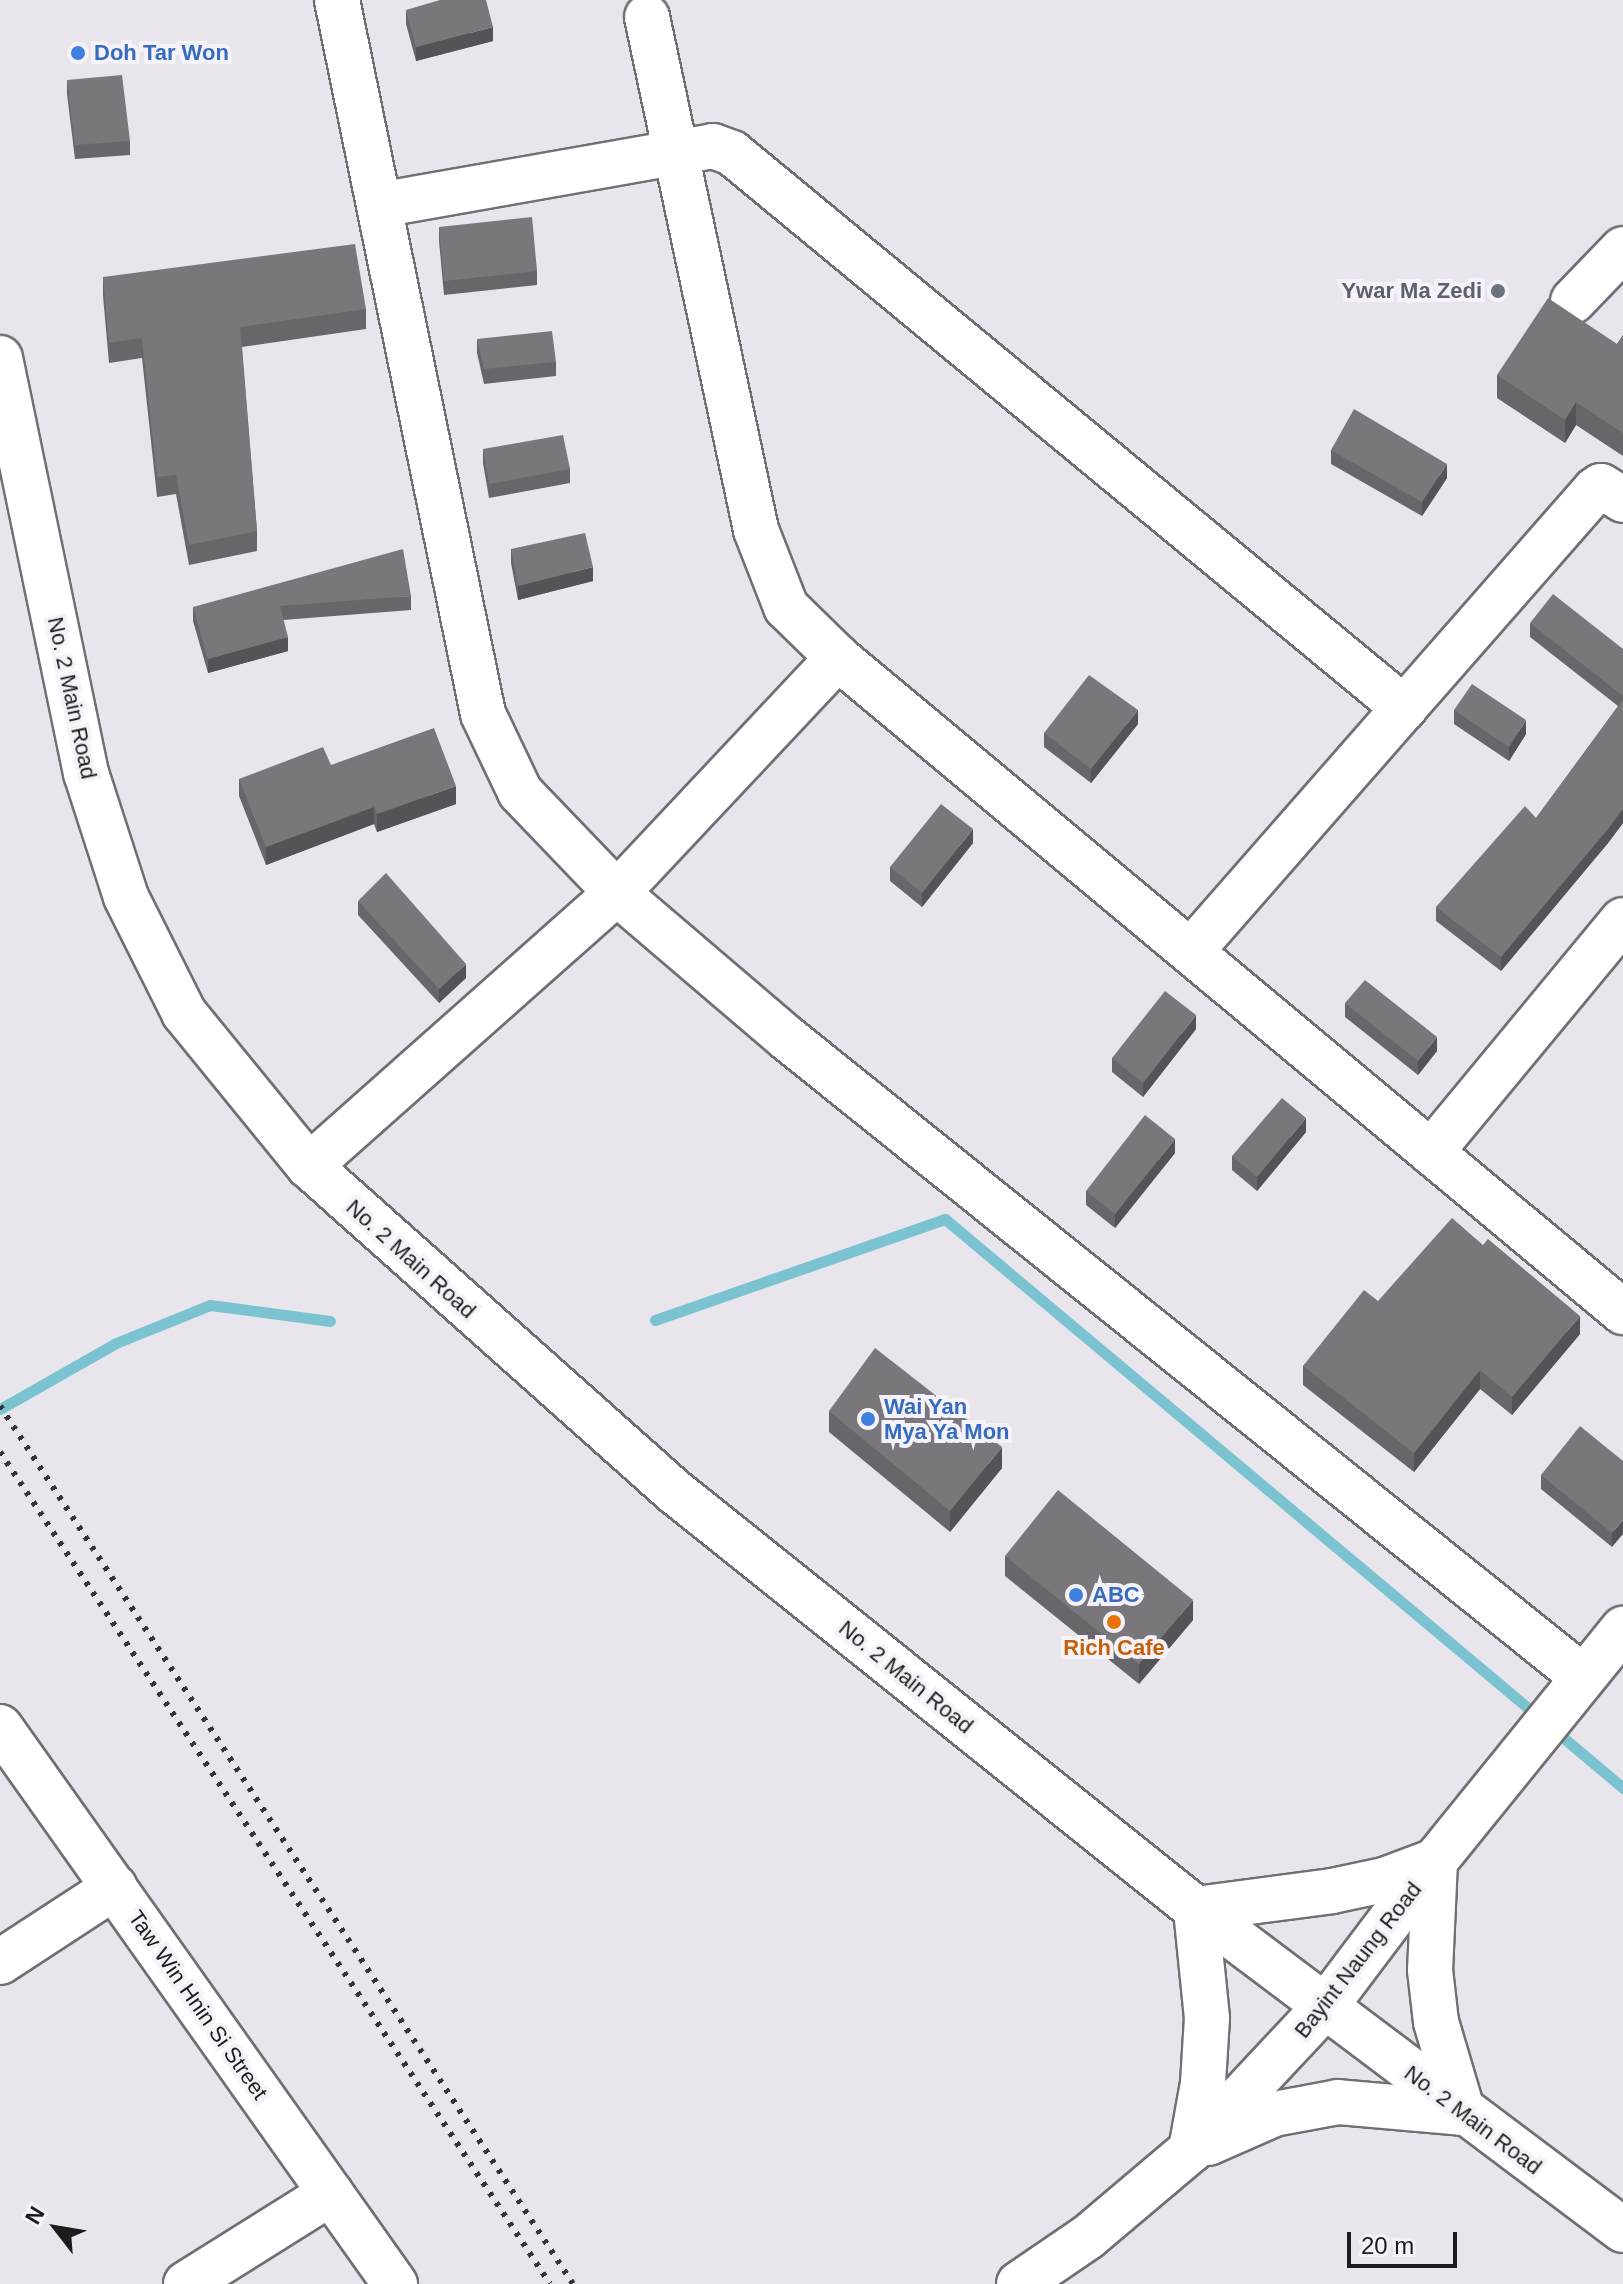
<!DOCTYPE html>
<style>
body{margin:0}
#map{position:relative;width:1623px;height:2284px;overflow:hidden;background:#e8e6ec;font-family:Arial,sans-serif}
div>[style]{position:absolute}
.stream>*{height:11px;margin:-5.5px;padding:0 5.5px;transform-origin:5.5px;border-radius:5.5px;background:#7cc3d1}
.roads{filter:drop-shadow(2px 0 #716f74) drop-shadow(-2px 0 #716f74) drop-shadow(0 2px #716f74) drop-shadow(0 -2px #716f74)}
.minor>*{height:44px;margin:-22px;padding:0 22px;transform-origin:22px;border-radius:22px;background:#fff}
.major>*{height:44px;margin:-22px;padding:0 22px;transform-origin:22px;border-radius:22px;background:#fff}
.rail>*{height:6px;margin-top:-3px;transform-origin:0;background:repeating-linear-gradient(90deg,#353538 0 4px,transparent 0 12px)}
.wall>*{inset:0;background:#68666b}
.shaded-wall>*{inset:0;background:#555357}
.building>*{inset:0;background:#79777c}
.dots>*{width:22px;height:22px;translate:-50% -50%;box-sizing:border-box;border:4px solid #f5f3f9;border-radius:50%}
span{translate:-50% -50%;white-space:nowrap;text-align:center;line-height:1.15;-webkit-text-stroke:8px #f5f3f9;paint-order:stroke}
.shop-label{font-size:22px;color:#366cbe;font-weight:700}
.left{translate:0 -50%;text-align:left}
.worship-label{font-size:22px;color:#5b616d;font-weight:700}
.right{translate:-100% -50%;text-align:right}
.street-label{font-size:22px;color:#1c1c1e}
.food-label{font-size:22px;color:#c56008;font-weight:700}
.north{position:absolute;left:16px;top:2188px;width:80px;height:80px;-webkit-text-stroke:6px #f5f3f9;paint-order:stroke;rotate:301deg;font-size:22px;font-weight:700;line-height:32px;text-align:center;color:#1c1c1e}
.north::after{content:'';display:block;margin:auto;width:28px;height:36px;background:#1c1c1e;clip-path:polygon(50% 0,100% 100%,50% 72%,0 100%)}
.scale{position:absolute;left:1347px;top:2232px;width:110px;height:36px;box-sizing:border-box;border:4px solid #1c1c1e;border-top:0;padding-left:10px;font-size:24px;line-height:28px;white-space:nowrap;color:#1c1c1e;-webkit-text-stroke:6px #f5f3f9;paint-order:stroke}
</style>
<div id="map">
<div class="stream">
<i style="left:655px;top:1320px;width:307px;rotate:-19.2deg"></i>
<i style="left:945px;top:1219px;width:777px;rotate:39.99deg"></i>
<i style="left:0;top:1409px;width:133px;rotate:-29.6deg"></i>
<i style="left:116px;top:1343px;width:101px;rotate:-22deg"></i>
<i style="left:210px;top:1305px;width:121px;rotate:7.6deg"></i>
<i style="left:1553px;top:1729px;width:92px;rotate:40.1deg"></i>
</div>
<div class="roads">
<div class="minor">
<i style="left:337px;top:0;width:729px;rotate:78.44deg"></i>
<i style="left:483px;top:714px;width:86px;rotate:64.6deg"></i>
<i style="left:520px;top:792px;width:140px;rotate:46.2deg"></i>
<i style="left:617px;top:893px;width:225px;rotate:40.5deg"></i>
<i style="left:788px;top:1039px;width:1019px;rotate:38.75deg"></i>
<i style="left:647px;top:17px;width:524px;rotate:78deg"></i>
<i style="left:756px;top:530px;width:83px;rotate:68.7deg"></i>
<i style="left:786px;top:607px;width:73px;rotate:44.4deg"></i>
<i style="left:838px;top:658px;width:1022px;rotate:39.8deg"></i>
<i style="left:379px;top:205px;width:339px;rotate:-10deg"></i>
<i style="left:713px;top:146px;width:20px;rotate:20deg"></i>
<i style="left:732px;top:153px;width:872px;rotate:39.55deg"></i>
<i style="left:1573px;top:301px;width:72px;rotate:-46.1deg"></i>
<i style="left:1191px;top:951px;width:613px;rotate:-48.77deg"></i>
<i style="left:1595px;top:490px;width:7px;rotate:-34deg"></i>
<i style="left:1601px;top:486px;width:26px;rotate:32deg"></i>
<i style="left:1431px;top:1152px;width:301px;rotate:-50.4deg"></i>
<i style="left:309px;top:1166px;width:412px;rotate:-41.6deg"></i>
<i style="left:617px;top:893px;width:323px;rotate:-46.8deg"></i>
<i style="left:0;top:1727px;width:683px;rotate:54.66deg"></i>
<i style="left:0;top:1962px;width:137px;rotate:-33.1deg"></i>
<i style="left:186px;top:2284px;width:171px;rotate:-32.1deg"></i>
</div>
<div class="major">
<i style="left:0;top:358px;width:424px;rotate:78.3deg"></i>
<i style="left:86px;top:773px;width:130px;rotate:72.1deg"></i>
<i style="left:126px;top:897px;width:130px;rotate:63.4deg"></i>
<i style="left:184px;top:1013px;width:198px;rotate:50.8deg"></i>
<i style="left:309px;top:1166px;width:490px;rotate:41.7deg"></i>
<i style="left:675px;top:1492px;width:667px;rotate:38.67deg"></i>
<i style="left:1196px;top:1909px;width:534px;rotate:36.93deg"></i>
<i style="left:1435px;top:1861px;width:109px;rotate:92.6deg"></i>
<i style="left:1430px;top:1970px;width:52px;rotate:83.4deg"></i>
<i style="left:1436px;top:2022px;width:95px;rotate:73.5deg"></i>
<i style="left:1196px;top:1909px;width:137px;rotate:-7.5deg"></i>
<i style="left:1332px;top:1891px;width:53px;rotate:-11.9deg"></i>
<i style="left:1384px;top:1880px;width:54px;rotate:-20.4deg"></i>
<i style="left:1208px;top:2143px;width:72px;rotate:-23.7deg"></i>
<i style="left:1274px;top:2114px;width:65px;rotate:-10.6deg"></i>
<i style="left:1338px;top:2102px;width:125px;rotate:5deg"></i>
<i style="left:1191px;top:2150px;width:68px;rotate:-79.8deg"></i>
<i style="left:1203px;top:2083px;width:65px;rotate:-86.5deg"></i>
<i style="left:1207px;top:2018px;width:110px;rotate:-95.8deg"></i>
<i style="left:1019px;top:2284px;width:83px;rotate:-34.3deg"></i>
<i style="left:1088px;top:2237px;width:135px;rotate:-40.2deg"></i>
<i style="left:1191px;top:2150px;width:196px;rotate:-46.9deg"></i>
<i style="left:1325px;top:2007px;width:183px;rotate:-53deg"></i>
<i style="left:1435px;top:1861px;width:299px;rotate:-51deg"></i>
</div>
</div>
<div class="rail">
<i style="left:0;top:1406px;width:1048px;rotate:56.87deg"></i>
<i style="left:0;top:1452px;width:997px;rotate:56.53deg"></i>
</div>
<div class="wall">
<i style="clip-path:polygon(406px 10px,493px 41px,416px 61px,406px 24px)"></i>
<i style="clip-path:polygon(67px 80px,130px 141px,130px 155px,75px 159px,67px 94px)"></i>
<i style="clip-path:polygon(439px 227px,537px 271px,537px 285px,444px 295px,439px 241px)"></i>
<i style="clip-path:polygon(103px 277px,366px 309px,366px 329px,242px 347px,257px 531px,257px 551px,189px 565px,176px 494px,157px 497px,142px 358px,109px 363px,103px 296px)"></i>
<i style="clip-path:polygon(1623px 335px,1623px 456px,1576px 425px,1565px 443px,1497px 398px,1497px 375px,1617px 344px)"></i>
<i style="clip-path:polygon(477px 339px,556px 362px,556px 376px,484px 384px,477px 353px)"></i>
<i style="clip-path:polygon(483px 449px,570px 469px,570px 483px,489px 498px,483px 463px)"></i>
<i style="clip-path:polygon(1331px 450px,1447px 478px,1422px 516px,1331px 464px)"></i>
<i style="clip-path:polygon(511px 549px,593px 581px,518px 600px,511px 563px)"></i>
<i style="clip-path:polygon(411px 596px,411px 610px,283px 620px,288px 651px,208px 673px,193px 621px,193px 607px)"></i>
<i style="clip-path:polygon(1530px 623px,1623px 649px,1623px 823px,1608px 843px,1501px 971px,1436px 921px,1436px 907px,1536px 818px,1618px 706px,1530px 637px)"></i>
<i style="clip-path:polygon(1454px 710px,1526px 734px,1509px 761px,1454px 724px)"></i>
<i style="clip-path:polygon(1138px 724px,1091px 783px,1044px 747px,1044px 733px)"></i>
<i style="clip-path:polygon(331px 765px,456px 804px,377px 832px,374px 824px,266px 865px,239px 796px,239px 779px)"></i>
<i style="clip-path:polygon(973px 843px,922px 907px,890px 881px,890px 867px)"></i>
<i style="clip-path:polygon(358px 901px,466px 978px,439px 1003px,358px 915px)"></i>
<i style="clip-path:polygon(1345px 1003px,1437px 1051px,1418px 1075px,1345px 1017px)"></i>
<i style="clip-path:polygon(1196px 1029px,1143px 1097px,1112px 1072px,1112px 1058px)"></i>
<i style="clip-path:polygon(1306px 1132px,1257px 1191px,1232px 1170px,1232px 1156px)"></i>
<i style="clip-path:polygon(1175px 1153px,1115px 1228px,1086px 1205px,1086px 1191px)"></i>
<i style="clip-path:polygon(1378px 1301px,1580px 1334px,1512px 1415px,1480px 1389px,1414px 1472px,1303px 1385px,1303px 1366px)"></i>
<i style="clip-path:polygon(829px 1411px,1002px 1468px,950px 1532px,829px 1432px)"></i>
<i style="clip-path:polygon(1623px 1461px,1612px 1547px,1541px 1489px,1541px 1475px)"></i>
<i style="clip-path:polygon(1005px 1556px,1193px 1620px,1139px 1684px,1005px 1576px)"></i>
</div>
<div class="shaded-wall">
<i style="clip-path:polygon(493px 27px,493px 41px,416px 61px,416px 47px)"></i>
<i style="clip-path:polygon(1576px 402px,1576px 425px,1565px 443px,1565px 420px)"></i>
<i style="clip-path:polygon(1447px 464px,1447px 478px,1422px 516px,1422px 502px)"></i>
<i style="clip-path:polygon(593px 567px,593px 581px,518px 600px,518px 586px)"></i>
<i style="clip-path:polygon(288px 637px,288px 651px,208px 673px,208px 659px)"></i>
<i style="clip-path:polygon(1138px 710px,1138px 724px,1091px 783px,1091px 769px)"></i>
<i style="clip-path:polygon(1526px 720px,1526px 734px,1509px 761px,1509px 747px)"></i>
<i style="clip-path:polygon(456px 786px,456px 804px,377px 832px,377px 814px)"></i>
<i style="clip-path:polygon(374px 807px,374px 824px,266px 865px,266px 847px)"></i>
<i style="clip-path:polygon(1623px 809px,1623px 823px,1608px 843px,1501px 971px,1501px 957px)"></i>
<i style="clip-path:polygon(973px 829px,973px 843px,922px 907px,922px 893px)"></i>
<i style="clip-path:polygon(466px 964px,466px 978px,439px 1003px,439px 989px)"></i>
<i style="clip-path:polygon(1196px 1015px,1196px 1029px,1143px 1097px,1143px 1083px)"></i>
<i style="clip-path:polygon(1437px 1037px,1437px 1051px,1418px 1075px,1418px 1061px)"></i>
<i style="clip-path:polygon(1306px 1118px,1306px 1132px,1257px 1191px,1257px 1177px)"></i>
<i style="clip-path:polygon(1175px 1139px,1175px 1153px,1115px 1228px,1115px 1214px)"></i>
<i style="clip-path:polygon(1580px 1316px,1580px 1334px,1512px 1415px,1512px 1397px)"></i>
<i style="clip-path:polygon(1480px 1370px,1480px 1389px,1414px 1472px,1414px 1453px)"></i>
<i style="clip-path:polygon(1002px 1447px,1002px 1468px,950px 1532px,950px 1511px)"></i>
<i style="clip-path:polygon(1623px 1520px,1623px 1534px,1612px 1547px,1612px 1533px)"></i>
<i style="clip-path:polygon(1193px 1600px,1193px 1620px,1139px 1684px,1139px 1664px)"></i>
</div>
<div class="building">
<i style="clip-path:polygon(440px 0,486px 0,493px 27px,416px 47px,406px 10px)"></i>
<i style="clip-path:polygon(122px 75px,130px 141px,75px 145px,67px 80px)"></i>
<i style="clip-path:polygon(532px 217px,537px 271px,444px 281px,439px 227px)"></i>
<i style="clip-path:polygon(355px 244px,366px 309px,240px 327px,257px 531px,189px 545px,176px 475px,157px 477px,142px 338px,109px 343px,103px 277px)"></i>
<i style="clip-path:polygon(1548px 298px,1617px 344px,1623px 335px,1623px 433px,1576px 402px,1565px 420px,1497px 375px)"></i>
<i style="clip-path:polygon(552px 331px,556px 362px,484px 369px,477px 339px)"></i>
<i style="clip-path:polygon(1354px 409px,1447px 464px,1422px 502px,1331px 450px)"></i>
<i style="clip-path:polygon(563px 435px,570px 469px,489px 484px,483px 449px)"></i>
<i style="clip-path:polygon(585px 533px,593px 567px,518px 586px,511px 549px)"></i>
<i style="clip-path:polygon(403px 549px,411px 596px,280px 606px,288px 637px,208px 659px,193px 607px)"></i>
<i style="clip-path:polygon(1553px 594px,1623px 649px,1623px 696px,1530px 623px)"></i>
<i style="clip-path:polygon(1089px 675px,1138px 710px,1091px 769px,1044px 733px)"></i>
<i style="clip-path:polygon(1472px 684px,1526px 720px,1509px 747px,1454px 710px)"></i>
<i style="clip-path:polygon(1623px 700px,1623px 809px,1608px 829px,1501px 957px,1436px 907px,1525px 806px,1536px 818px)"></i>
<i style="clip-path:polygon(434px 728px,456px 786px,377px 814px,374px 807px,266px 847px,239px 779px,323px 747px,331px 765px)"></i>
<i style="clip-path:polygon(941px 804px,973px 829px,922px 893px,890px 867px)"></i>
<i style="clip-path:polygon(386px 873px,466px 964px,439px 989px,358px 901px)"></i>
<i style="clip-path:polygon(1365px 980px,1437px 1037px,1418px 1061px,1345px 1003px)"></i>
<i style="clip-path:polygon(1165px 991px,1196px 1015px,1143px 1083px,1112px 1058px)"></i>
<i style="clip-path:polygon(1282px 1098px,1306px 1118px,1257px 1177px,1232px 1156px)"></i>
<i style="clip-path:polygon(1145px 1115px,1175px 1139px,1115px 1214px,1086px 1191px)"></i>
<i style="clip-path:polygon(1452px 1218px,1483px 1245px,1488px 1239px,1580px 1316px,1512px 1397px,1480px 1370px,1414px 1453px,1303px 1366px,1364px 1290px,1378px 1301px)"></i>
<i style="clip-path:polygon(875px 1348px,1002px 1447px,950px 1511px,829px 1411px)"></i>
<i style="clip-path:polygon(1580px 1426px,1623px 1461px,1623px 1520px,1612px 1533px,1541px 1475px)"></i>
<i style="clip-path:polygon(1058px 1490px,1193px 1600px,1139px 1664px,1005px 1556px)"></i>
</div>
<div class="dots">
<i style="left:78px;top:53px;background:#3f7fe0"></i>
<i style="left:1498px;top:291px;background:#6b7280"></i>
<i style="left:868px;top:1419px;background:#3f7fe0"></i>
<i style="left:1076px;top:1595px;background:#3f7fe0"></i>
<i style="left:1114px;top:1622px;background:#e8710a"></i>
</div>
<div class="shop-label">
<span class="left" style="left:94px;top:53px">Doh Tar Won</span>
<span class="left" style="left:884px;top:1419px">Wai Yan<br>Mya Ya Mon</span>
<span class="left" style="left:1092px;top:1595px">ABC</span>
</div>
<div class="worship-label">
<span class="right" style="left:1482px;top:291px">Ywar Ma Zedi</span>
</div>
<div class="street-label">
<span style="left:72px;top:698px;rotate:78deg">No. 2 Main Road</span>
<span style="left:411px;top:1259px;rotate:42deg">No. 2 Main Road</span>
<span style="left:906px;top:1677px;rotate:39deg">No. 2 Main Road</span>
<span style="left:1358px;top:1960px;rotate:-52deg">Bayint Naung Road</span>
<span style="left:198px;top:2005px;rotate:55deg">Taw Win Hnin Si Street</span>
<span style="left:1473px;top:2120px;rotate:37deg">No. 2 Main Road</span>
</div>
<div class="food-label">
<span style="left:1114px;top:1648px">Rich Cafe</span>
</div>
<div class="north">N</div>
<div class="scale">20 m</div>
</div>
